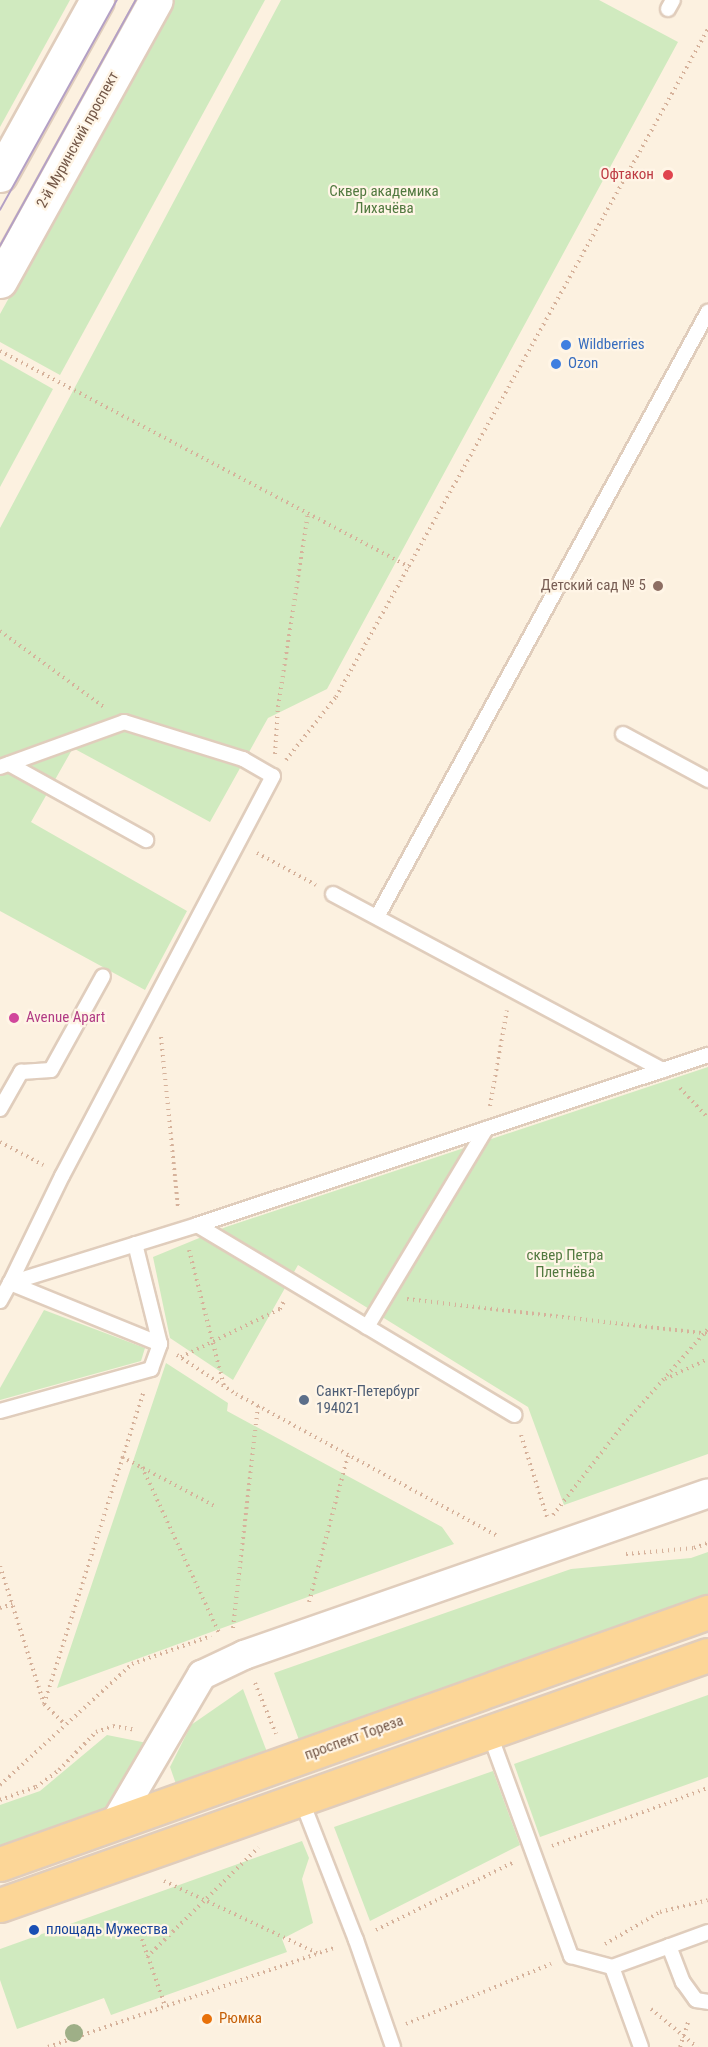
<!DOCTYPE html>
<meta charset="utf-8">
<style>
body{margin:0}
#map{position:relative;width:708px;height:2047px;overflow:hidden;background:#fcf1e0;font-family:"Roboto Condensed",sans-serif}
div>[style]{position:absolute}
.green>*{inset:0;background:#d0eabf}
.path>*{height:4px;margin-top:-2px;transform-origin:0;background:repeating-linear-gradient(90deg,#d6b29b 0 1.5px,transparent 0 6px)}
.roads{filter:drop-shadow(2px 0 #e0cdbc) drop-shadow(-2px 0 #e0cdbc) drop-shadow(0 2px #e0cdbc) drop-shadow(0 -2px #e0cdbc)}
.service>*{height:14px;margin:-7px;padding:0 7px;transform-origin:7px;border-radius:7px;background:#fff}
.minor>*{height:28px;margin:-14px;padding:0 14px;transform-origin:14px;border-radius:14px;background:#fff}
.secondary>*{height:33px;margin:-16.5px;padding:0 16.5px;transform-origin:16.5px;border-radius:16.5px;background:#fff}
.primary>*{height:33px;margin:-16.5px;padding:0 16.5px;transform-origin:16.5px;border-radius:16.5px;background:#fcd697}
.tram>*{height:1.5px;margin:-0.75px;padding:0 0.75px;transform-origin:0.75px;border-radius:0.75px;background:#b4a0c5}
.trees>*{width:18px;height:18px;margin:-9px;border-radius:50%;background:#9eaf87}
.dots>*{width:16px;height:16px;translate:-50% -50%;box-sizing:border-box;border:3px solid #fff5e6;border-radius:50%}
span{translate:-50% -50%;white-space:nowrap;text-align:center;line-height:1.15;-webkit-text-stroke:4.5px #fff5e6;paint-order:stroke}
.street-label{font-size:15px;color:#735747}
.health-label{font-size:15px;color:#be3a42}
.right{translate:-100% -50%;text-align:right}
.park-label{font-size:15px;color:#51793f}
.shop-label{font-size:15px;color:#366cbe}
.left{translate:0 -50%;text-align:left}
.education-label{font-size:15px;color:#785e54}
.hotel-label{font-size:15px;color:#b23c85}
.service-label{font-size:15px;color:#4e5e75}
.transit-label{font-size:15px;color:#164399}
.food-label{font-size:15px;color:#c56008}
</style>
<div id="map">
<div class="green">
<i style="clip-path:polygon(0 0,70px 0,0 127px)"></i>
<i style="clip-path:polygon(174px 0,265px 0,60px 375px,0 342px,0 314px)"></i>
<i style="clip-path:polygon(281px 0,599px 0,678px 42px,327px 689px,268px 718px,210px 822px,73px 748px,31px 822px,187px 911px,145px 990px,0 911px,0 528px)"></i>
<i style="clip-path:polygon(0 359px,53px 389px,0 487px)"></i>
<i style="clip-path:polygon(708px 1067px,708px 1454px,564px 1505px,528px 1407px,298px 1265px,233px 1380px,170px 1338px,153px 1257px,226px 1227px)"></i>
<i style="clip-path:polygon(44px 1310px,145px 1348px,141px 1361px,0 1400px,0 1388px)"></i>
<i style="clip-path:polygon(166px 1363px,228px 1403px,227px 1411px,442px 1527px,454px 1544px,57px 1688px)"></i>
<i style="clip-path:polygon(708px 1552px,708px 1595px,299px 1740px,274px 1673px,571px 1569px,691px 1558px)"></i>
<i style="clip-path:polygon(243px 1689px,267px 1752px,176px 1784px,170px 1767px,191px 1725px)"></i>
<i style="clip-path:polygon(708px 1695px,708px 1777px,540px 1837px,514px 1764px)"></i>
<i style="clip-path:polygon(107px 1735px,147px 1743px,104px 1810px,0 1848px,0 1805px,40px 1791px)"></i>
<i style="clip-path:polygon(493px 1771px,520px 1845px,370px 1921px,334px 1827px)"></i>
<i style="clip-path:polygon(302px 1841px,309px 1858px,302px 1879px,313px 1923px,282px 1939px,287px 1952px,111px 2015px,104px 1998px,17px 2029px,0 1980px,0 1949px)"></i>
</div>
<div class="path">
<i style="left:0;top:351px;width:463px;rotate:27.8deg"></i>
<i style="left:0;top:631px;width:129px;rotate:36.2deg"></i>
<i style="left:275px;top:754px;width:47px;rotate:-86.3deg"></i>
<i style="left:278px;top:707px;width:196px;rotate:-81.2deg"></i>
<i style="left:286px;top:760px;width:80px;rotate:-51.6deg"></i>
<i style="left:336px;top:697px;width:765px;rotate:-60.89deg"></i>
<i style="left:257px;top:853px;width:67px;rotate:28.5deg"></i>
<i style="left:161px;top:1037px;width:172px;rotate:84.3deg"></i>
<i style="left:680px;top:1088px;width:41px;rotate:47deg"></i>
<i style="left:490px;top:1106px;width:97px;rotate:-80deg"></i>
<i style="left:0;top:1142px;width:49px;rotate:28.1deg"></i>
<i style="left:189px;top:1250px;width:140px;rotate:75.6deg"></i>
<i style="left:407px;top:1299px;width:303px;rotate:6.6deg"></i>
<i style="left:177px;top:1355px;width:71px;rotate:33.5deg"></i>
<i style="left:236px;top:1394px;width:297px;rotate:28.5deg"></i>
<i style="left:181px;top:1357px;width:110px;rotate:-25.9deg"></i>
<i style="left:280px;top:1309px;width:9px;rotate:-63deg"></i>
<i style="left:665px;top:1379px;width:47px;rotate:-24.9deg"></i>
<i style="left:521px;top:1435px;width:89px;rotate:72.4deg"></i>
<i style="left:122px;top:1457px;width:107px;rotate:27.8deg"></i>
<i style="left:142px;top:1467px;width:183px;rotate:65.1deg"></i>
<i style="left:553px;top:1515px;width:114px;rotate:-52.1deg"></i>
<i style="left:623px;top:1425px;width:128px;rotate:-48.5deg"></i>
<i style="left:626px;top:1554px;width:68px;rotate:-5deg"></i>
<i style="left:694px;top:1548px;width:15px;rotate:-20deg"></i>
<i style="left:0;top:1566px;width:145px;rotate:72.3deg"></i>
<i style="left:44px;top:1704px;width:30px;rotate:44deg"></i>
<i style="left:309px;top:1602px;width:152px;rotate:-75.1deg"></i>
<i style="left:0;top:1608px;width:13px;rotate:-18deg"></i>
<i style="left:233px;top:1628px;width:224px;rotate:-83.6deg"></i>
<i style="left:255px;top:1683px;width:55px;rotate:67.6deg"></i>
<i style="left:44px;top:1704px;width:326px;rotate:-72.3deg"></i>
<i style="left:0;top:1785px;width:179px;rotate:-42.5deg"></i>
<i style="left:132px;top:1664px;width:84px;rotate:-19.5deg"></i>
<i style="left:0;top:1800px;width:38px;rotate:-20deg"></i>
<i style="left:36px;top:1787px;width:29px;rotate:-36deg"></i>
<i style="left:59px;top:1770px;width:53px;rotate:-45.8deg"></i>
<i style="left:96px;top:1732px;width:18px;rotate:-19deg"></i>
<i style="left:113px;top:1726px;width:22px;rotate:10deg"></i>
<i style="left:552px;top:1846px;width:166px;rotate:-20.4deg"></i>
<i style="left:164px;top:1881px;width:169px;rotate:25.2deg"></i>
<i style="left:138px;top:1928px;width:83px;rotate:70.9deg"></i>
<i style="left:376px;top:1930px;width:154px;rotate:-26.2deg"></i>
<i style="left:605px;top:1944px;width:64px;rotate:-30.2deg"></i>
<i style="left:660px;top:1912px;width:49px;rotate:-14deg"></i>
<i style="left:147px;top:1957px;width:156px;rotate:-44.5deg"></i>
<i style="left:651px;top:2009px;width:60px;rotate:39.6deg"></i>
<i style="left:406px;top:2024px;width:157px;rotate:-22.5deg"></i>
<i style="left:48px;top:2047px;width:305px;rotate:-19.1deg"></i>
<i style="left:680px;top:2047px;width:28px;rotate:-72deg"></i>
</div>
<div class="roads">
<div class="service">
<i style="left:668px;top:9px;width:10px;rotate:-61deg"></i>
<i style="left:623px;top:734px;width:97px;rotate:28.4deg"></i>
<i style="left:9px;top:764px;width:157px;rotate:29deg"></i>
<i style="left:0;top:767px;width:132px;rotate:-19.9deg"></i>
<i style="left:124px;top:722px;width:125px;rotate:17.3deg"></i>
<i style="left:243px;top:759px;width:34px;rotate:30deg"></i>
<i style="left:273px;top:776px;width:452px;rotate:117.8deg"></i>
<i style="left:62px;top:1176px;width:119px;rotate:115.9deg"></i>
<i style="left:10px;top:1283px;width:162px;rotate:22.1deg"></i>
<i style="left:160px;top:1344px;width:103px;rotate:-104deg"></i>
<i style="left:333px;top:894px;width:374px;rotate:28.1deg"></i>
<i style="left:377px;top:917px;width:690px;rotate:-61.32deg"></i>
<i style="left:0;top:1109px;width:43px;rotate:-60.4deg"></i>
<i style="left:21px;top:1072px;width:30px;rotate:-4deg"></i>
<i style="left:51px;top:1070px;width:107px;rotate:-61deg"></i>
<i style="left:197px;top:1225px;width:370px;rotate:30.9deg"></i>
<i style="left:0;top:1301px;width:21px;rotate:-61deg"></i>
<i style="left:10px;top:1283px;width:196px;rotate:-17.2deg"></i>
<i style="left:197px;top:1225px;width:539px;rotate:-18.4deg"></i>
<i style="left:367px;top:1327px;width:231px;rotate:-59deg"></i>
<i style="left:0;top:1411px;width:157px;rotate:-15.5deg"></i>
<i style="left:151px;top:1369px;width:27px;rotate:-70deg"></i>
<i style="left:489px;top:1732px;width:239px;rotate:69.9deg"></i>
<i style="left:571px;top:1956px;width:42px;rotate:15deg"></i>
<i style="left:612px;top:1967px;width:85px;rotate:70.1deg"></i>
<i style="left:301px;top:1799px;width:151px;rotate:68.7deg"></i>
<i style="left:356px;top:1940px;width:113px;rotate:70.9deg"></i>
<i style="left:669px;top:1946px;width:39px;rotate:69deg"></i>
<i style="left:683px;top:1982px;width:22px;rotate:54deg"></i>
<i style="left:696px;top:2000px;width:12px;rotate:9deg"></i>
<i style="left:612px;top:1967px;width:102px;rotate:-20deg"></i>
</div>
<div class="minor">
<i style="left:115px;top:1823px;width:172px;rotate:-59.6deg"></i>
<i style="left:202px;top:1675px;width:47px;rotate:-25.5deg"></i>
<i style="left:244px;top:1655px;width:491px;rotate:-19.2deg"></i>
</div>
<div class="secondary">
<i style="left:0;top:175px;width:200px;rotate:-61deg"></i>
<i style="left:0;top:281px;width:321px;rotate:-61deg"></i>
</div>
<div class="primary">
<i style="left:0;top:1864px;width:752px;rotate:-19.59deg"></i>
<i style="left:0;top:1905px;width:751px;rotate:-19.45deg"></i>
</div>
</div>
<div class="tram">
<i style="left:0;top:210px;width:240px;rotate:-60.9deg"></i>
<i style="left:0;top:246px;width:281px;rotate:-61.1deg"></i>
</div>
<div class="trees">
<i style="left:74px;top:2033px"></i>
</div>
<div class="dots">
<i style="left:668px;top:175px;background:#e0444e"></i>
<i style="left:566px;top:345px;background:#3f7fe0"></i>
<i style="left:556px;top:364px;background:#3f7fe0"></i>
<i style="left:658px;top:586px;background:#8d6e63"></i>
<i style="left:14px;top:1018px;background:#d1479c"></i>
<i style="left:304px;top:1400px;background:#5c6f8a"></i>
<i style="left:34px;top:1930px;background:#1a4fb4"></i>
<i style="left:207px;top:2019px;background:#e8710a"></i>
</div>
<div class="street-label">
<span style="left:78px;top:140px;rotate:-61deg">2-й Муринский проспект</span>
<span style="left:354px;top:1738px;rotate:-20deg">проспект Тореза</span>
</div>
<div class="health-label">
<span class="right" style="left:654px;top:175px">Офтакон</span>
</div>
<div class="park-label">
<span style="left:384px;top:200px">Сквер академика<br>Лихачёва</span>
<span style="left:565px;top:1264px">сквер Петра<br>Плетнёва</span>
</div>
<div class="shop-label">
<span class="left" style="left:578px;top:345px">Wildberries</span>
<span class="left" style="left:568px;top:364px">Ozon</span>
</div>
<div class="education-label">
<span class="right" style="left:646px;top:586px">Детский сад № 5</span>
</div>
<div class="hotel-label">
<span class="left" style="left:26px;top:1018px">Avenue Apart</span>
</div>
<div class="service-label">
<span class="left" style="left:316px;top:1400px">Санкт-Петербург<br>194021</span>
</div>
<div class="transit-label">
<span class="left" style="left:46px;top:1930px">площадь Мужества</span>
</div>
<div class="food-label">
<span class="left" style="left:219px;top:2019px">Рюмка</span>
</div>
</div>
